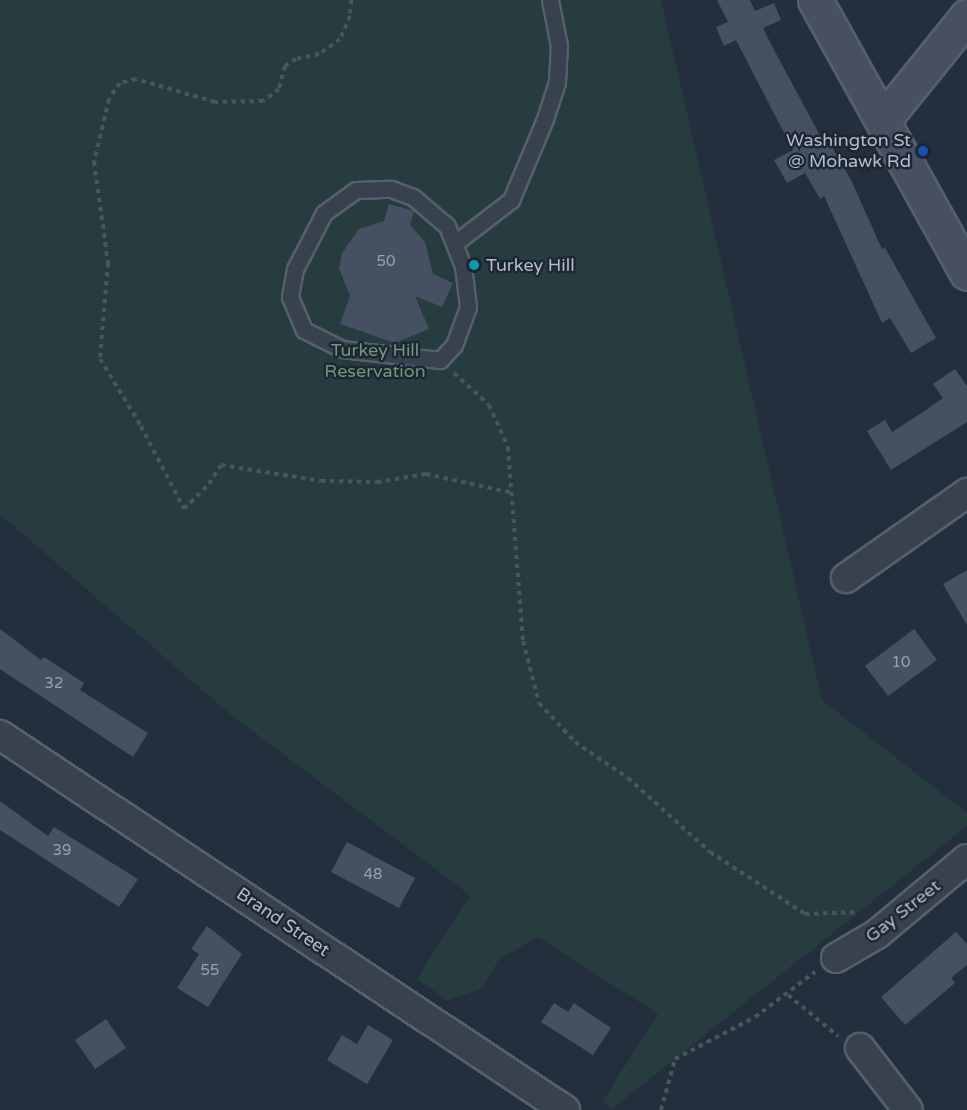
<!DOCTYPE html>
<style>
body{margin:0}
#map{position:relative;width:967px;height:1110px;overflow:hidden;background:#242f3e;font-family:"Varela Round",sans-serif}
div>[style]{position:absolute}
.green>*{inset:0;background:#263c3f}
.building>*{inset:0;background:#455162}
.path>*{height:4px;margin-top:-2px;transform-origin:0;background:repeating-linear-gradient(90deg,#44595c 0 4.5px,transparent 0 9px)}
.roads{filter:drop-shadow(2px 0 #565f6c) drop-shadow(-2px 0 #565f6c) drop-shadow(0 2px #565f6c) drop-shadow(0 -2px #565f6c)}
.lane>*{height:15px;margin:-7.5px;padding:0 7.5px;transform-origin:7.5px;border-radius:7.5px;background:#38414e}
.street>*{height:28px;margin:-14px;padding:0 14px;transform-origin:14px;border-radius:14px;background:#38414e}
.secondary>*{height:33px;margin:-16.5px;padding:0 16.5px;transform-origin:16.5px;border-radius:16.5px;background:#465061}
.dots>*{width:16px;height:16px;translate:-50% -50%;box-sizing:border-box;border:3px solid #1d2633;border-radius:50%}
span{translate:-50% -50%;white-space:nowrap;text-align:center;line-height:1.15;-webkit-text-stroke:5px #1d2633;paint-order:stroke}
.number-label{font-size:15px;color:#98a1af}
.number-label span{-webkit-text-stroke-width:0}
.poi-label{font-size:18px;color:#b4bcc9}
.right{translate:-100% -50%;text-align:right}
.left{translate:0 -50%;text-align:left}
.park-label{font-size:18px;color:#6b9a76}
.street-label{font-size:18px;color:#b4bcc9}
</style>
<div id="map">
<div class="green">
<i style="clip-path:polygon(0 0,661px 0,822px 700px,967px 813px,967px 826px,612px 1109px,602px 1102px,658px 1014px,538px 937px,499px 959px,482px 989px,447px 1000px,417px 979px,470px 895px,231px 715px,0 514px)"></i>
</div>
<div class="building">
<i style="clip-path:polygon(717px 0,750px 0,755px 11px,774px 3px,781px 20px,763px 28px,773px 48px,823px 141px,827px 138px,851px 180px,882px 249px,885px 248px,936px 338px,911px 353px,890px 318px,882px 323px,824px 196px,820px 199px,805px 173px,787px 183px,774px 160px,793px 150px,736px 40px,724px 46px,716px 27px,728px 22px)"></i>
<i style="clip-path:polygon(389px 204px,414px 211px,410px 225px,425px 242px,433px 274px,453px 283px,442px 307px,415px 296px,429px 329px,395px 343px,340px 324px,350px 296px,339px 268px,342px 253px,359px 229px,384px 221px)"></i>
<i style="clip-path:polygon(955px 369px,967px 386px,967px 422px,891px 470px,867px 431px,885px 420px,892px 432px,923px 412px,943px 398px,933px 384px)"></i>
<i style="clip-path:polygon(967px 570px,967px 625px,943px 584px)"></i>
<i style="clip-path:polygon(0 629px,41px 660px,44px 657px,84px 683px,80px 690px,148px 733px,133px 757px,0 669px)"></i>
<i style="clip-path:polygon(914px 629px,937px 660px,888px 696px,865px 666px)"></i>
<i style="clip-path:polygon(0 801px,48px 836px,54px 827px,138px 879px,119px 907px,0 830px)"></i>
<i style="clip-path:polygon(347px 842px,415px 878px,399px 908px,331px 872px)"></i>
<i style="clip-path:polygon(207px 926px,242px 954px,208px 1007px,177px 988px,199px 954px,191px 949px)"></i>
<i style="clip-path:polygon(956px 932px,967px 944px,967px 965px,951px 978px,955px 983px,905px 1025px,881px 997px)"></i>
<i style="clip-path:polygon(554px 1003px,568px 1012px,574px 1003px,611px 1028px,593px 1055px,541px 1022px)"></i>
<i style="clip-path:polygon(106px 1019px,126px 1048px,95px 1069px,75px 1040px)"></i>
<i style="clip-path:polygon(368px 1025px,393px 1040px,367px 1084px,327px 1060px,342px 1035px,357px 1044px)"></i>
</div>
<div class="path">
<i style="left:351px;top:0;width:16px;rotate:94deg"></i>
<i style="left:350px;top:16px;width:25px;rotate:113deg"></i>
<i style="left:340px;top:39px;width:26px;rotate:144deg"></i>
<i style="left:319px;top:54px;width:24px;rotate:168deg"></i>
<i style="left:296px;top:59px;width:13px;rotate:148deg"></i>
<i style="left:285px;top:66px;width:24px;rotate:105deg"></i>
<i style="left:279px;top:89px;width:20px;rotate:143deg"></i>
<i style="left:263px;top:101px;width:48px;rotate:178.8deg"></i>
<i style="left:215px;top:102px;width:82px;rotate:-163.8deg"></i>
<i style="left:136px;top:79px;width:16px;rotate:166deg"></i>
<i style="left:120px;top:83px;width:19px;rotate:125deg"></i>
<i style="left:109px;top:99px;width:65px;rotate:103.4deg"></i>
<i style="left:94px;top:162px;width:102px;rotate:82.1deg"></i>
<i style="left:108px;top:263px;width:96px;rotate:94.8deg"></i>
<i style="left:100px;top:359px;width:79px;rotate:58.5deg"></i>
<i style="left:141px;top:426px;width:93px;rotate:62.6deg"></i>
<i style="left:184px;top:509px;width:35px;rotate:-45deg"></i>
<i style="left:209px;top:484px;width:22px;rotate:-58deg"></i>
<i style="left:221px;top:465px;width:101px;rotate:9.1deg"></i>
<i style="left:321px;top:481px;width:56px;rotate:1deg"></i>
<i style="left:377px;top:482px;width:50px;rotate:-9.3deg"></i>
<i style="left:426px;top:474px;width:89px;rotate:12.3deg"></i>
<i style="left:454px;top:373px;width:47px;rotate:42.4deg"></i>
<i style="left:489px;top:405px;width:46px;rotate:65.7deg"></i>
<i style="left:508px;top:447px;width:195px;rotate:85.6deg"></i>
<i style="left:523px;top:641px;width:64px;rotate:75.5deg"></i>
<i style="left:539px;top:703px;width:53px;rotate:47.3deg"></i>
<i style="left:575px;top:742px;width:64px;rotate:34.2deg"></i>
<i style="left:628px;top:778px;width:110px;rotate:42.1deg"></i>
<i style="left:710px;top:852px;width:113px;rotate:33.1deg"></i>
<i style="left:805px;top:914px;width:52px;rotate:-2.2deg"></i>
<i style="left:788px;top:995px;width:65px;rotate:39.4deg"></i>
<i style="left:661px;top:1110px;width:53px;rotate:-74.6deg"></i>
<i style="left:675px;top:1059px;width:90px;rotate:-27.7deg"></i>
<i style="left:755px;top:1017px;width:75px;rotate:-36.9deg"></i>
</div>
<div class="roads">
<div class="lane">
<i style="left:391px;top:189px;width:23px;rotate:20deg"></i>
<i style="left:413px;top:197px;width:45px;rotate:40.5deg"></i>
<i style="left:447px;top:226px;width:43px;rotate:68.2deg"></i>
<i style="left:463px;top:266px;width:41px;rotate:83deg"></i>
<i style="left:468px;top:307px;width:40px;rotate:110.2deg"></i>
<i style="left:454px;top:345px;width:21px;rotate:133deg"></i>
<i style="left:440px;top:360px;width:99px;rotate:-173.6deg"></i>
<i style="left:342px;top:349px;width:42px;rotate:-153.4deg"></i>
<i style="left:304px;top:330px;width:36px;rotate:-113deg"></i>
<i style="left:290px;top:297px;width:28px;rotate:-80deg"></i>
<i style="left:295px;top:269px;width:63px;rotate:-62.6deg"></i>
<i style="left:324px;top:213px;width:39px;rotate:-36deg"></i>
<i style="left:356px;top:190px;width:35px;rotate:-2deg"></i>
<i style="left:455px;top:243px;width:71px;rotate:-37.5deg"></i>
<i style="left:511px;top:200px;width:88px;rotate:-67.2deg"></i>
<i style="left:545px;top:119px;width:39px;rotate:-72deg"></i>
<i style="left:557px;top:82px;width:36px;rotate:-87deg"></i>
<i style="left:559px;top:46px;width:47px;rotate:-101.1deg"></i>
</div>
<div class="street">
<i style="left:846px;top:578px;width:148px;rotate:-35.1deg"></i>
<i style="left:0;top:735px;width:678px;rotate:33.57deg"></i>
<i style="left:836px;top:958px;width:48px;rotate:-30.3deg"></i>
<i style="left:877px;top:934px;width:117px;rotate:-39.8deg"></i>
<i style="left:860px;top:1048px;width:78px;rotate:52.3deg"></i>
</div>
<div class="secondary">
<i style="left:815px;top:0;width:312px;rotate:60.9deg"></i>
<i style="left:884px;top:119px;width:132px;rotate:-51.1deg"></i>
</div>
</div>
<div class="dots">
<i style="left:923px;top:151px;background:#1a4fb4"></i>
<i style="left:474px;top:265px;background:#0f9aa8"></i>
</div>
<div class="number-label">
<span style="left:386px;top:262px">50</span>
<span style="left:901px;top:663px">10</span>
<span style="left:54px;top:684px">32</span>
<span style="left:62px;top:851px">39</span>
<span style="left:373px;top:875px">48</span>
<span style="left:210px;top:971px">55</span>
</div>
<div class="poi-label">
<span class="right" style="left:911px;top:151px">Washington St<br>@ Mohawk Rd</span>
<span class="left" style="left:486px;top:265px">Turkey Hill</span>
</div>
<div class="park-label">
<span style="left:375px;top:361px">Turkey Hill<br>Reservation</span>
</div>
<div class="street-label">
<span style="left:903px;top:911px;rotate:-38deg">Gay Street</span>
<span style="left:283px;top:922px;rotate:34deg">Brand Street</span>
</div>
</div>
